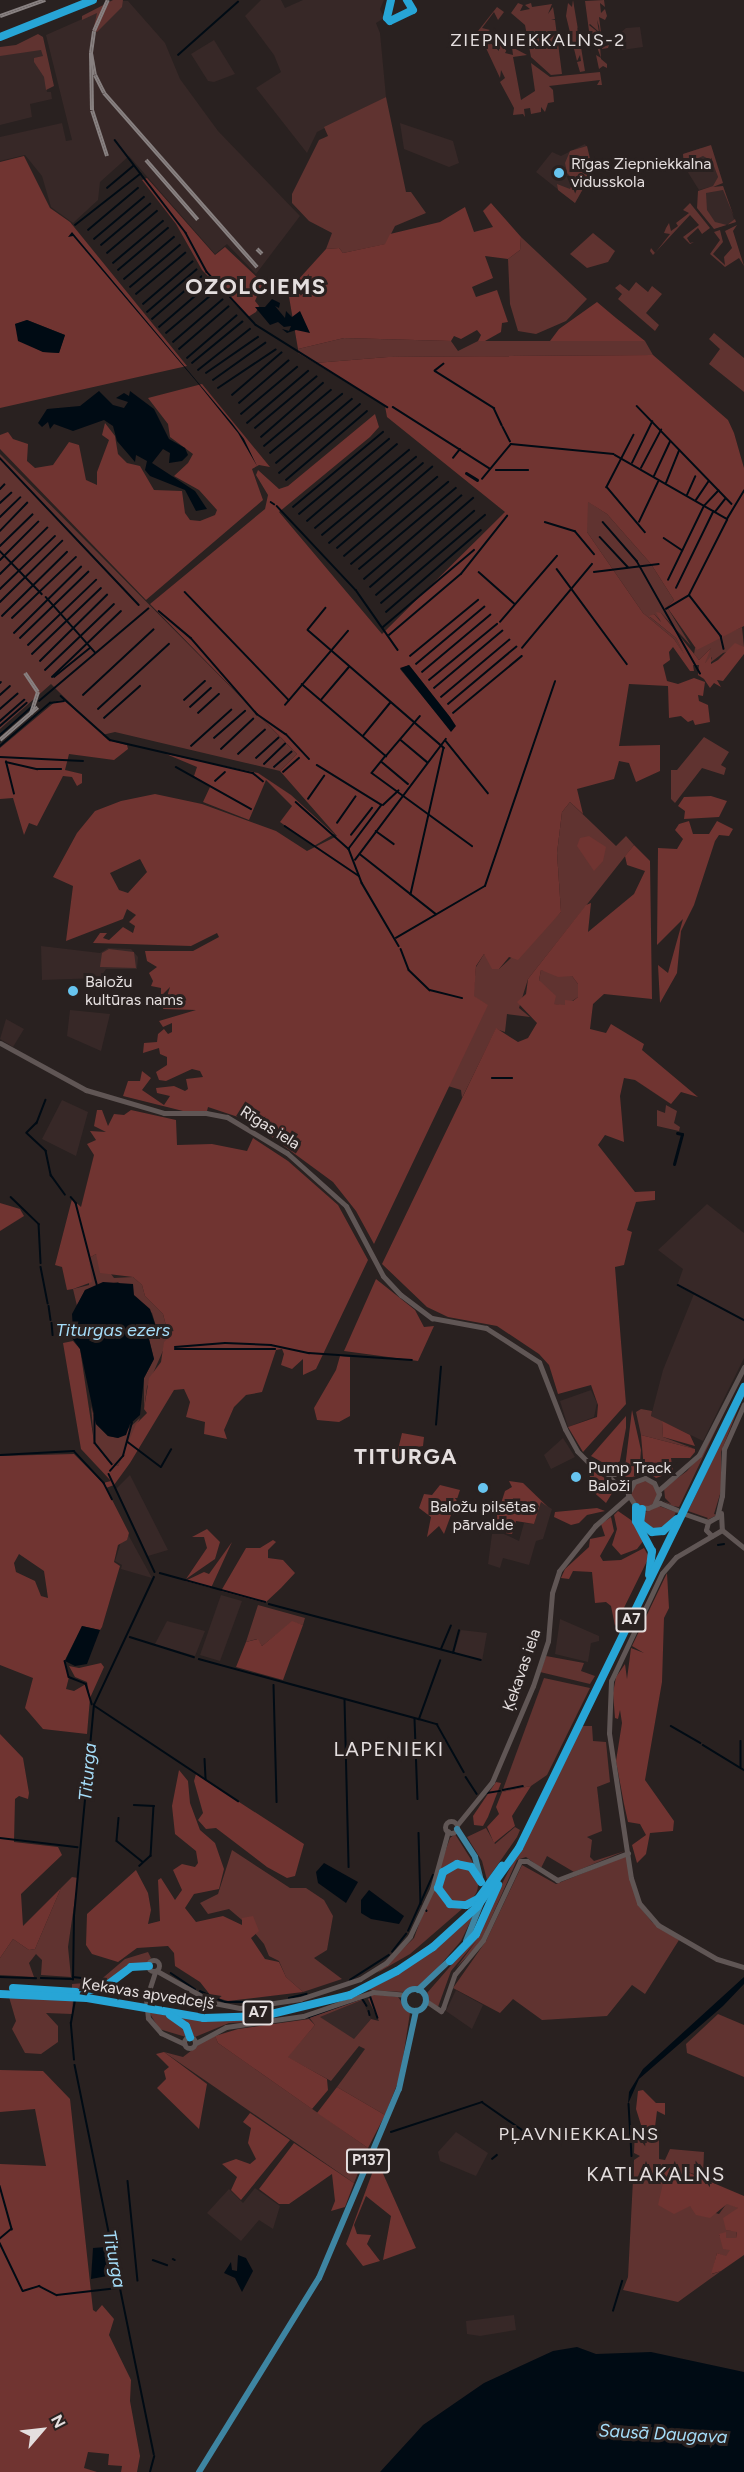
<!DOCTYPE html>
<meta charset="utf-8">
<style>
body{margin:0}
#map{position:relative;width:744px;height:2472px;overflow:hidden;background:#292120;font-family:Figtree,sans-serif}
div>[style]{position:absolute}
.built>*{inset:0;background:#372827}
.green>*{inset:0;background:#603330}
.round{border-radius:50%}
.forest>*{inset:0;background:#703431}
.water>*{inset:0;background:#000b14}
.stream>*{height:1.5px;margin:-0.75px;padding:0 0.75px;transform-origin:0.75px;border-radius:0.75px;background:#000b14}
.canal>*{height:3px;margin:-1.5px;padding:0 1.5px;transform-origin:1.5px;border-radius:1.5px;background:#000b14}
.secondary>*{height:5px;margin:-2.5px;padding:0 2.5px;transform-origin:2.5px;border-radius:2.5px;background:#605655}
.secondary>.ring{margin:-2.5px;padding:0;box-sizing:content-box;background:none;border:5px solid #605655;border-radius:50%}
.primary>*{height:6px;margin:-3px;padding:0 3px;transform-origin:3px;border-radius:3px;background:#3e85a2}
.primary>.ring{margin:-3px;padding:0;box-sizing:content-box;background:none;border:6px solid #3e85a2;border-radius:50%}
.highway>*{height:8px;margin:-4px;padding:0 4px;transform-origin:4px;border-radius:4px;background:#27a5d6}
.rail>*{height:4px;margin-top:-2px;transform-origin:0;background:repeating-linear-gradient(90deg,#292120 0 4.5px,#888181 0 9px);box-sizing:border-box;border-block:2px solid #888181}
.dots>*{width:16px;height:16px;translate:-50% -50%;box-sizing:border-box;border:3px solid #292120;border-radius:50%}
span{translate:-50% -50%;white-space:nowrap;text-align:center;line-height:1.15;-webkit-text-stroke:6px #292120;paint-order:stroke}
.shield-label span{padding:2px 4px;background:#292120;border:2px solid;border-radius:4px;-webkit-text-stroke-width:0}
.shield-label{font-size:15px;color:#e4dede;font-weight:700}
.poi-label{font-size:16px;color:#e4dede}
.left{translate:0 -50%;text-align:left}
.street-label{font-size:16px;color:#e4dede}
.neighbourhood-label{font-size:18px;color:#e4dede;letter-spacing:1.5px}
.water-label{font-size:18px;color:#a5ddf9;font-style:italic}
.quarter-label{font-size:20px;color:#e4dede;letter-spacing:1.5px}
.district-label{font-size:22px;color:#e4dede;font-weight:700;letter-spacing:1.5px}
.north{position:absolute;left:12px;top:2400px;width:60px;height:60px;-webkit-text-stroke:4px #292120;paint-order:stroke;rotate:62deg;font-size:16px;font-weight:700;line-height:24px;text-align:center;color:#e4dede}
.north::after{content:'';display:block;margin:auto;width:21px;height:27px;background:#e4dede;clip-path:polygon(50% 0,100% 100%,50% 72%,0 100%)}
</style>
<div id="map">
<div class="built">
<i style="clip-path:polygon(261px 0,281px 0,285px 8px,303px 0,384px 0,380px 9px,384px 18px,376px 23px,380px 33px,386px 97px,317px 132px,307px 153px,256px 88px,281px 72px,274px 55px,245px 16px)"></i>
<i style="clip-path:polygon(123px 1px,128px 1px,165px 43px,180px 79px,218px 131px,300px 216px,256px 274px,227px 244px,215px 254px,129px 156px,100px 182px,98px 200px,73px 223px,51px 207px,42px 176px,25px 155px,0 161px,0 137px,62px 123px,66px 141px,72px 140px,46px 35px)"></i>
<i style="clip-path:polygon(640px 27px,643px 47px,622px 50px,619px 34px,626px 28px)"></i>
<i style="clip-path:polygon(40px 38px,50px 84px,46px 85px,47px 92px,51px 92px,52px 99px,30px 104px,32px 117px,0 125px,0 53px)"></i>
<i style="clip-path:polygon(214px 40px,235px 74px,214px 82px,208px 81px,191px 54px)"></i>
<i style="clip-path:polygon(400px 123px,453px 141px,459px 163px,449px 167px,404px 149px)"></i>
<i style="clip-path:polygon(585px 144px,587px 148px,574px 153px,587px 182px,575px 203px,536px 172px,552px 152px,561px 156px)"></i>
<i style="clip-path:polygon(701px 148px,708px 148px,718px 177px,714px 186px,699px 190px,684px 166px,683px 154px)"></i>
<i style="clip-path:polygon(723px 186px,735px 222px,716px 228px,698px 205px,700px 192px)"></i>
<i style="clip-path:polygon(41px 946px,100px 953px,108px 948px,131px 949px,138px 957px,137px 969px,106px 969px,100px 978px,42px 980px)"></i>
<i style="clip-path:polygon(70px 1010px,110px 1014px,101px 1051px,67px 1036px)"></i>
<i style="clip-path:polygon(6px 1019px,24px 1029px,13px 1047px,0 1039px)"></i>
<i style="clip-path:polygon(62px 1100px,88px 1112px,76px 1156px,42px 1139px)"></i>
<i style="clip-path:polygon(707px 1204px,744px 1233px,744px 1358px,703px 1441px,651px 1416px,663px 1370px,694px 1294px,677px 1286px,683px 1269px,658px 1250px)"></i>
<i style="clip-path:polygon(591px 1390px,597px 1403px,594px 1417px,568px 1427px,560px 1401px)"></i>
<i style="clip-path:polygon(563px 1438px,575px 1457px,551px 1469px,544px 1455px)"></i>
<i style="clip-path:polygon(130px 1475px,168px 1550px,148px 1556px,116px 1489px)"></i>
<i style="clip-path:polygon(541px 1502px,552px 1509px,543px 1539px,536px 1541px,529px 1565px,503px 1558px,500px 1568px,488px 1564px,492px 1534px,504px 1534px,519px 1541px,524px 1523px,534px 1524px)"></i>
<i style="clip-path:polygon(125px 1529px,152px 1578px,121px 1569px,122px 1565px,115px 1561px)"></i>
<i style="clip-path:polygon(221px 1595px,242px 1601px,220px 1661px,200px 1655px)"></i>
<i style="clip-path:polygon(560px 1619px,599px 1636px,599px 1641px,591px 1643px,588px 1662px,555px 1654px)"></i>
<i style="clip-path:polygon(167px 1621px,205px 1631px,195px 1656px,155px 1644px)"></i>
<i style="clip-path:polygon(461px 1630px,487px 1633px,482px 1661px,454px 1653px)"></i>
<i style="clip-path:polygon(456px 1990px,483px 2005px,472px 2029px,446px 2011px)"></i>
<i style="clip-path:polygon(362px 2000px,371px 2019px,354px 2040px,319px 2017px)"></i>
<i style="clip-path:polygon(456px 2132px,488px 2153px,476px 2176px,440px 2161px,438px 2152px)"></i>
<i style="clip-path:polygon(255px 2188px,280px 2206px,273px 2229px,259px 2220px,241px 2241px,207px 2213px,229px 2189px,243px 2203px)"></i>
<i style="clip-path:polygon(514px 2315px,516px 2330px,480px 2336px,467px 2334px,466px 2321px)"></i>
</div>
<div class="green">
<i style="clip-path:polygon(113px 0,123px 0,122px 7px,97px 32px,93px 31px,97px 13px,82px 20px,82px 16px)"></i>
<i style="clip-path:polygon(573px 0,585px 71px,580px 72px,577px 62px,581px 61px,580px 55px,577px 61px,566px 16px,568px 3px,572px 7px)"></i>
<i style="clip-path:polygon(604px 0,605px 7px,600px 3px,601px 13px,605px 9px,607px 16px,605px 20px,599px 17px,603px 47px,609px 45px,608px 48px,602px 49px,599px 26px,597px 20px,599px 32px,590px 24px,589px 25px,599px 33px,601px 59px,607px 64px,607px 68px,603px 66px,599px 69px,596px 55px,601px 58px,594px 39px,591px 46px,585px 1px)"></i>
<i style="clip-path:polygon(518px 3px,523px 5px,520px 11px,530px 9px,525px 5px,531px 3px,532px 7px,552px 4px,548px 14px,553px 7px,555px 19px,551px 19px,555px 20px,562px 74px,551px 75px,531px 57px,525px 25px,511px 13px)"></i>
<i style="clip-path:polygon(497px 7px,504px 12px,498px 20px,494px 12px,482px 28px,490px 30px,487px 32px,490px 36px,484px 37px,499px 51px,499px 44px,508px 48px,505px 53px,513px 55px,512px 47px,527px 55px,513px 57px,521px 100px,535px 91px,531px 63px,550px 77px,600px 72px,602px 85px,597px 85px,600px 80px,549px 86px,553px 90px,554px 102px,548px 103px,545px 112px,541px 107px,541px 112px,531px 114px,530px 108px,524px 109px,525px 117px,523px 114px,513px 115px,514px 108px,500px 82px,505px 78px,501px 70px,500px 78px,478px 31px)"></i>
<i style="clip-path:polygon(38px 34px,43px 37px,54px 86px,46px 90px,44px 77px,34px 62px,34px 58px,43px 56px,41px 50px,0 56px,0 47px,16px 45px)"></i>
<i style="clip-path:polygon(386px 97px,406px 192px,411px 192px,426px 213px,395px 226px,386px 244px,343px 253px,339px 248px,326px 249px,332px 233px,309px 221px,292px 203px,292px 194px,319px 140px,328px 136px,324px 127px)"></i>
<i style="clip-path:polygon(711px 145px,723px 183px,713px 187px,723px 186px,734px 217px,723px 190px,706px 193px,707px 210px,715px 222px,727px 225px,735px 219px,736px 222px,714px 229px,697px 208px,698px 191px,713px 186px,718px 177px,712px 161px,703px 156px,689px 162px,692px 170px,684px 166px,683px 154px)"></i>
<i style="clip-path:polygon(587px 146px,593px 171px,575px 203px,558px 190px,557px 184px,570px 189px,574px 181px,574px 185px,579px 186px,567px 173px,565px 163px,570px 151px)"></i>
<i style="clip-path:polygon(690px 203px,710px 228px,702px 234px,698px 228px,687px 238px,690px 243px,694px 242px,690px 244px,683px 237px,699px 225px,690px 215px,653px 255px,650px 251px,651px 248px,655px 253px,670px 234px,664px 233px,666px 228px,669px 223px,671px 231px,678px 226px,676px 223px,689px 213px,683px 210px)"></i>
<i style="clip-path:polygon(737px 225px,733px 231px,744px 266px,739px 258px,725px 267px,710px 254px,720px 240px,714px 232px,720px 230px,723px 242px,713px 254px,725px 265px,724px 257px,732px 248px,725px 231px)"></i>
<i style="clip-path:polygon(593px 233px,615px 251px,608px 262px,587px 268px,570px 254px)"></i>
<i style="clip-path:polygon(521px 237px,587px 299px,566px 321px,536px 334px,518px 331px,510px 304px,508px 259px,520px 250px)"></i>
<i style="clip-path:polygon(636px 282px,648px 292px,652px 286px,662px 294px,646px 313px,659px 325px,655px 331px,618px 299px,622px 294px,615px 288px,620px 284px,629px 291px)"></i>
<i style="clip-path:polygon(714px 333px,744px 358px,744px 392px,709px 364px,720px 349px,709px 339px)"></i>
<i style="clip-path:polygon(344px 338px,451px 341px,458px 351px,478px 341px,645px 341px,653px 355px,388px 357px,315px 363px,298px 353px,298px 349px)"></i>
<i style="clip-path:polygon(0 454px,297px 754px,280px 771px,115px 732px,102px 735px,51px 684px,0 729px)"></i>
<i style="clip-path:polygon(587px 501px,607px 514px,651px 564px,674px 600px,667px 607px,691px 646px,661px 613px,662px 622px,654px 614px,650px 617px,676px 638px,688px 661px,674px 639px,643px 613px,587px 532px)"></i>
<i style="clip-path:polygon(742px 627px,744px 647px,723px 653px,710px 663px,712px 657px,705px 663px,705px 659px,711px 648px,699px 660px,694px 654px,695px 648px)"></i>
<i style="clip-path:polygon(704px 737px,729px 752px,721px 765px,726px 768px,724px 775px,702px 768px,675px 803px,671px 799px,671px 770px,677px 770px)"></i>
<i style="clip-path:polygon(570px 802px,616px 846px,626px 836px,634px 845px,528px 979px,519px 1008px,530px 1017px,507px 1014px,505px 1032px,496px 1029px,462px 1098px,461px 1090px,448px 1086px,487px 1005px,473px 996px,476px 967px,484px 954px,499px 969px,561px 912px,557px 853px,562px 812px)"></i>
<i style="clip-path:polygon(109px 949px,134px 952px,136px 968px,100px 967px,102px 953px)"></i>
<i style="clip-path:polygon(541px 970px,572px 976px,578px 984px,578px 997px,565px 1006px,554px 1004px,539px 980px)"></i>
<i style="clip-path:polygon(666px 1105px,677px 1111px,674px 1123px,680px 1127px,679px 1131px,657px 1126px,657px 1110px,665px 1113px)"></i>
<i style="clip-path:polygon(96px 1254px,114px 1278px,133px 1277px,142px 1285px,145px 1296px,163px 1314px,169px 1337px,147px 1387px,144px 1409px,144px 1378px,154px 1359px,149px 1339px,155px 1335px,156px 1326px,152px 1313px,118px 1282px,85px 1290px,77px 1306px,73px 1289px,89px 1285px,89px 1258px)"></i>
<i style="clip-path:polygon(744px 1371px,679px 1507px,673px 1506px,663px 1501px,671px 1504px,665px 1498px,664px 1488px,687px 1471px,704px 1451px)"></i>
<i style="clip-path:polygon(744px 1394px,721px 1452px,721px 1491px,714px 1514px,717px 1515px,705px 1521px,708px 1518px,688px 1511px)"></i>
<i style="clip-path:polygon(91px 1406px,96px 1424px,108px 1436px,118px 1438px,140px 1418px,118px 1466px,108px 1461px,94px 1442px)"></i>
<i style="clip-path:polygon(641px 1409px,652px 1411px,651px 1416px,662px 1421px,663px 1437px,695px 1449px,641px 1435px,636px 1412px)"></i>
<i class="round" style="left:631px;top:1481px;width:26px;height:26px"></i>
<i style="clip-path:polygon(659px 1506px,676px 1512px,671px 1523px,661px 1530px,646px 1528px,640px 1514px)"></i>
<i style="clip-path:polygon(258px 1605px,305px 1618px,303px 1625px,292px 1622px,262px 1646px,257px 1639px,246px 1642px)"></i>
<i style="clip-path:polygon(546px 1656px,584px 1663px,581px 1671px,595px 1676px,590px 1684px,540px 1672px)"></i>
<i style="clip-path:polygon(544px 1678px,590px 1688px,547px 1775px,531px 1786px,502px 1792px)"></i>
<i style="clip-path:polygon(582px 1726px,592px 1726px,593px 1741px,606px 1742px,610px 1782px,597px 1787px,602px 1831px,587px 1837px,592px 1840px,590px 1857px,594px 1861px,625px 1851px,574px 1872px,547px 1856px,541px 1868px,526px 1857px,517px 1860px,480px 1943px,456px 1968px,477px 1940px,451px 1971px,438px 2007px,428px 2000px,427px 1993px,474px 1939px)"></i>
<i style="clip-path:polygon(515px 1827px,520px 1830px,517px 1837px,487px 1880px,482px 1861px,467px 1837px,486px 1828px,495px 1844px)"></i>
<i style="clip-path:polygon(455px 1834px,477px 1869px,451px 1864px,438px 1893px,445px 1903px,462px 1909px,410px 1954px,377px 1973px,414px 1938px,450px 1838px)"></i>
<i style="clip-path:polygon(232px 1850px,290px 1888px,306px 1888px,324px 1900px,333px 1916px,327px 1950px,314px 1958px,342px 1979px,303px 1992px,286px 1977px,279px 1961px,269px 1956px,264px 1944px,249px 1926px,229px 1909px,208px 1914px,200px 1903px,218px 1894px)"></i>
<i style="clip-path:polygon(626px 1856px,639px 1906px,652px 1922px,679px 1940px,645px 1994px,632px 1985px,607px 2016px,542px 2020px,513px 1999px,500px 2013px,453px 1988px,486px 1941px,522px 1865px,556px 1884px)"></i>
<i class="round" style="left:442px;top:1867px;width:36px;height:36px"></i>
<i style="clip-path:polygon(72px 1877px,78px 1878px,68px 1947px,71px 1977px,41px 1975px,42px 1960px,36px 1954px,29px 1963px,34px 1977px,0 1975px,0 1958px,13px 1939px,29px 1950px,35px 1949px,61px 1888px)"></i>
<i style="clip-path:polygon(476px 1910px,461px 1941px,423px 1985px,403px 1992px,368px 1990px)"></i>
<i style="clip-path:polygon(148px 1952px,151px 1958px,147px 1963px,111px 1981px,86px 1989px,72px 1988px,72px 1984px,98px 1982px,125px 1959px)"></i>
<i style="clip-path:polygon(373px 1994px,398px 1997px,410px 2013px,400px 2077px,385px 2115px,337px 2087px,365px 2049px,359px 2046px,331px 2081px,287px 2057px,315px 2025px,308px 2016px,363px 1998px,366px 2008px,362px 2000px,320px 2017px,354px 2039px,371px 2019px,379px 2021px,368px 1999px)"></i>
<i style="clip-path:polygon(9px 1997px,73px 2000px,72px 2014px,46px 2013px,58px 2026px,58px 2042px,41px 2054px,25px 2053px,12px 2029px,16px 2021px)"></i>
<i style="clip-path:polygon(149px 2012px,168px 2016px,184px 2026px,186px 2037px,159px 2029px)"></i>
<i style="clip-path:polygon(718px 2014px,744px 2025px,744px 2077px,687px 2053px,686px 2044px)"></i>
<i style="clip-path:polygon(177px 2017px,246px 2019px,247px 2022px,229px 2023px,195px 2037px)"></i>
<i style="clip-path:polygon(214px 2033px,218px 2043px,368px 2148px,354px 2183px,164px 2052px,183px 2057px)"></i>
<i style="clip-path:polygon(635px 2128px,659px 2131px,659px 2159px,665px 2160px,670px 2149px,704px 2152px,703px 2177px,685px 2171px,682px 2176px,671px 2168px,690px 2206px,719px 2214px,727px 2203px,739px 2208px,726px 2230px,737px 2231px,736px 2238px,726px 2239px,726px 2233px,719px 2235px,731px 2250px,726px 2257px,717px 2253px,712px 2274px,721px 2271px,678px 2302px,623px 2290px,628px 2277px,634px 2160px,640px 2156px,634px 2153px)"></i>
</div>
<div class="forest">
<i style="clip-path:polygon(evenodd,24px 156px,50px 208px,70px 222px,187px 366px,0 408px,0 162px,24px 156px,27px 320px,65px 335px,59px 353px,43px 352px,22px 341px,15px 324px,27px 320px)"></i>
<i style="clip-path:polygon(147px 178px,215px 255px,225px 247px,263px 283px,255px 301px,259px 306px,256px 312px,248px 317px,202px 270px,176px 224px,142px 180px)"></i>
<i style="clip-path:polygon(491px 203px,521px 237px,520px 250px,508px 259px,485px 256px,493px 278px,472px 287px,476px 297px,497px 290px,508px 322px,502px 323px,501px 332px,485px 341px,478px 341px,481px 335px,477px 330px,461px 339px,454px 336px,451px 341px,344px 338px,298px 349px,288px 291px,326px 249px,339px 248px,343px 253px,385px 244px,390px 234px,440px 222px,465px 207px,474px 232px,493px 227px,483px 211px)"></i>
<i style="clip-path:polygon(597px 302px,616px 318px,645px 341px,550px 341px,559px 329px)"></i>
<i style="clip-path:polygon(evenodd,653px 355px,728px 420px,734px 433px,744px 468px,744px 626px,697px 650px,667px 607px,674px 600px,651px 564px,607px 514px,588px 502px,587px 532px,643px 613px,674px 639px,684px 654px,676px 638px,649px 616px,654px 614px,661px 622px,656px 612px,661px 613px,699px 660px,711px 648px,705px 663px,711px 656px,711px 664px,718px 660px,735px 643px,744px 647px,744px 654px,723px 681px,717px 680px,721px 687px,714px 683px,710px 688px,704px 679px,698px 675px,699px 665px,693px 665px,694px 671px,690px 671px,673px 647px,669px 652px,670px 660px,663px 665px,667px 681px,678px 684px,694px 678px,705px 682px,703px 696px,698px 695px,699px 701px,708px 705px,710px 722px,695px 725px,693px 720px,688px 722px,681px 716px,669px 718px,668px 686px,629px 684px,619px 746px,660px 745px,660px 771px,636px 782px,629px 763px,619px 761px,614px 779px,577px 789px,583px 814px,570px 802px,562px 812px,557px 853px,561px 912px,518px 960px,509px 957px,499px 969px,492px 969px,484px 954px,476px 966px,474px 996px,488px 1005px,374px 1244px,356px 1211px,333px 1182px,250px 1121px,208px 1107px,207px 1111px,183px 1111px,123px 1096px,128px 1081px,140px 1081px,142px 1071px,151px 1078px,142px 1090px,164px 1105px,170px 1096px,157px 1093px,156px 1088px,174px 1086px,185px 1091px,188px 1089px,186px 1079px,203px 1077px,200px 1071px,192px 1069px,166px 1081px,159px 1080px,156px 1072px,167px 1065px,167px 1057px,160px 1054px,159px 1048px,143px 1053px,144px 1043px,157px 1042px,158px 1034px,164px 1029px,168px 1034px,172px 1032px,172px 1023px,163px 1027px,159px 1021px,196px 1010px,163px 1009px,170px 987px,161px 996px,161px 988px,151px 986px,153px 981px,149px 973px,157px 967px,147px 961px,145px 951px,193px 951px,219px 937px,217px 933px,191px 946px,93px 943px,100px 933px,107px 933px,103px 938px,109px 940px,123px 927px,133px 933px,135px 926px,129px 922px,136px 915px,127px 909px,123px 919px,66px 941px,73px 886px,53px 877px,77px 833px,95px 811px,121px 801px,155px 794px,202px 804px,276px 831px,307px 851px,337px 836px,280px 771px,297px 754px,150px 604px,265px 509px,268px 495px,256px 475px,258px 470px,279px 489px,288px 486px,375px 414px,379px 427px,370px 437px,279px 512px,382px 634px,505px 512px,387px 417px,385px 406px,315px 363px,388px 357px,653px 355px,409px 665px,450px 717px,455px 726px,451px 731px,400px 669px,409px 665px,653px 355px,140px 859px,147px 872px,128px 893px,119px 890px,110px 873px,140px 859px)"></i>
<i style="clip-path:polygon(202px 384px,270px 467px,259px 465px,252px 469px,263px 500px,146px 600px,0 449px,0 435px,8px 432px,13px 439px,28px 444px,27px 461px,35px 468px,53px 465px,69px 442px,79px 445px,86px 480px,97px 485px,97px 472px,109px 440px,102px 435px,105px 423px,115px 436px,118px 454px,127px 463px,140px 466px,154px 490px,182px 491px,185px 513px,190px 520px,200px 521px,215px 515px,217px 510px,199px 490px,174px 476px,188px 463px,193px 454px,170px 437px,168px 424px,148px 398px)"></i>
<i style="clip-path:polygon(64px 700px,108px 740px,127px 745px,128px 749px,114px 760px,69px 754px,65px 770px,82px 774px,82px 783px,77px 786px,72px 777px,63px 776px,37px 826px,29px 823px,24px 835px,13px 798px,0 799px,0 748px,56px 701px)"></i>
<i style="clip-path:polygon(166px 754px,258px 773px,291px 795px,334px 834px,314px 846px,280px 822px,292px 806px,266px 780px,249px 820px,203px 802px,210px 787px,194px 776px,197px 767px)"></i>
<i style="clip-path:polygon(711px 796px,727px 801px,719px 817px,684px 819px,685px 811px,678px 806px,684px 797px)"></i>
<i style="clip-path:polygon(689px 821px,693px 834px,709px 834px,717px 821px,733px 829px,729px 836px,719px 835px,715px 841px,694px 905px,681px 931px,677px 973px,660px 1003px,658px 965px,668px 973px,683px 919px,657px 945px,658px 848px,677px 849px,683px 839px,675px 830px,679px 824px)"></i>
<i style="clip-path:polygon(589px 836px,606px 847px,603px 861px,594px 871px,577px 846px,580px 838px)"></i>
<i style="clip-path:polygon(evenodd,634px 845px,650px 861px,652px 999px,604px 994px,593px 1004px,590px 1029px,606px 1033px,611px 1024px,644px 1044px,642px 1050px,698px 1097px,681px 1092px,671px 1104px,635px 1080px,624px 1078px,620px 1096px,624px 1142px,605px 1135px,598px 1145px,635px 1192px,655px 1191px,655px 1200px,636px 1202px,627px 1230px,632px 1232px,624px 1265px,615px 1267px,626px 1404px,583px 1452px,568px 1427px,597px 1417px,598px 1405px,591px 1385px,558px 1394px,549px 1365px,539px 1354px,497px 1326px,448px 1317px,427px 1307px,382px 1264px,496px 1028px,518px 1042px,528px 1038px,537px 1023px,517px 1002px,526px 994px,528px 979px,586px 905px,591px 903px,588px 932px,634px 894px,645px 871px,627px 865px,625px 856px,634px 845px,541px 970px,558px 977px,572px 976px,578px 984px,578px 997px,573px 1001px,565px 1000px,565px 1005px,554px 1004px,556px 996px,539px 980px,541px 970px)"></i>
<i style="clip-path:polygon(evenodd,97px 1110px,102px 1110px,108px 1126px,114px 1114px,124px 1115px,131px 1110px,176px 1120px,177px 1145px,212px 1144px,247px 1151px,253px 1138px,288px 1161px,338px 1205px,368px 1260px,316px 1369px,303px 1375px,303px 1359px,292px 1369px,281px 1365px,284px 1354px,282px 1349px,276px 1350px,262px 1392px,246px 1395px,234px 1407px,224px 1430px,227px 1439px,204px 1434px,205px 1422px,186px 1417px,190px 1402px,184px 1389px,174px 1390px,130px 1463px,114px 1485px,106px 1488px,129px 1533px,127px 1540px,118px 1545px,114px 1562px,120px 1566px,102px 1627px,100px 1630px,82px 1626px,65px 1660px,69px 1677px,66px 1689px,74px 1691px,86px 1684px,90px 1698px,87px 1682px,75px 1677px,69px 1666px,79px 1668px,101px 1663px,104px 1667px,90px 1698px,87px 1734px,43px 1729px,25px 1708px,33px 1678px,0 1665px,0 1456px,74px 1454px,103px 1483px,111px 1481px,81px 1449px,63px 1343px,73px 1341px,80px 1349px,94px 1442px,108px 1461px,118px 1466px,136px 1424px,147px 1413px,144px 1409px,149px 1378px,161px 1362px,164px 1342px,169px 1337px,163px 1314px,145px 1296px,142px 1285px,133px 1277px,100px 1273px,96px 1254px,89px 1258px,92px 1282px,73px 1289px,67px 1290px,62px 1267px,55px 1265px,72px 1199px,81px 1207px,94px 1155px,87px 1144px,96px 1140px,90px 1131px,106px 1132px,94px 1126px,97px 1110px,19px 1554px,44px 1571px,48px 1598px,41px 1596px,35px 1581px,16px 1572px,14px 1563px,19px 1554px)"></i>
<i style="clip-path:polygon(0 1203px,20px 1209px,24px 1216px,0 1231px)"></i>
<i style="clip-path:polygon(376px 1279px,415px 1310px,424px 1327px,434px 1326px,418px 1361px,344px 1351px)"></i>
<i style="clip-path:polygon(340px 1356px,350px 1357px,350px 1416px,339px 1422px,317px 1420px,314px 1408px,336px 1370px)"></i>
<i style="clip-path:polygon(632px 1410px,641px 1450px,639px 1475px,629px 1478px,624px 1476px)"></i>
<i style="clip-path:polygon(626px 1416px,626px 1428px,618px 1471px,591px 1456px)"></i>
<i style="clip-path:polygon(662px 1421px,690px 1435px,695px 1446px,663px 1437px)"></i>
<i style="clip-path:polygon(402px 1433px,424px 1437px,423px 1446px,411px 1448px,411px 1453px,423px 1454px,424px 1458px,395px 1462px)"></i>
<i style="clip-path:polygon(641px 1435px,695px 1449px,695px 1452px,690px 1458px,671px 1458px,673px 1472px,656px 1478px,644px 1470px)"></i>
<i style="clip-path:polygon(589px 1469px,617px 1485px,606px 1503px,590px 1489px,593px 1485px,603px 1488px,605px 1482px,590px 1478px)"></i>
<i style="clip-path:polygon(509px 1481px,523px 1483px,548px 1507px,541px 1502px,534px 1524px,516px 1521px,512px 1534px,492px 1531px,505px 1491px,512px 1487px)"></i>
<i style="clip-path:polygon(440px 1485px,460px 1490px,454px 1508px,462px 1514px,451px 1515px,444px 1534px,439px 1526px,427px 1537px,431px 1517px,419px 1508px,424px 1494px,432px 1495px)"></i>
<i style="clip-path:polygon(597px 1508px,605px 1511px,587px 1515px,579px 1523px,571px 1525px,554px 1517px,555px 1512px)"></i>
<i style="clip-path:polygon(618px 1511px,631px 1520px,644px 1540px,637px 1549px,621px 1555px,612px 1545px,617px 1529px,614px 1515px)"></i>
<i style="clip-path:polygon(611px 1517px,614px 1531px,600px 1556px,603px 1561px,621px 1560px,644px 1548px,649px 1557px,615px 1626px,611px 1606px,606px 1602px,595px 1603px,592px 1572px,573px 1571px,569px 1579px,561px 1578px,565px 1569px,589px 1547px,590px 1539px,605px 1536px,601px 1524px)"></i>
<i style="clip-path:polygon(207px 1529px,220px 1542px,215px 1559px,186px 1579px,207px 1548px,204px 1537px,192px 1537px)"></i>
<i style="clip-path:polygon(273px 1540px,276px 1542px,268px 1550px,268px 1558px,283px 1560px,295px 1573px,281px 1588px,265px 1603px,221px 1591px,246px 1548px,260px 1548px)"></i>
<i style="clip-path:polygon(232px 1542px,211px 1588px,185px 1581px,204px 1572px,209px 1574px)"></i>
<i style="clip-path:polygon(667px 1573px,669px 1608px,664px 1618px,662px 1682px,645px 1780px,674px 1821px,673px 1831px,650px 1833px,646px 1854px,637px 1863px,632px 1845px,646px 1835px,640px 1824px,628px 1822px,624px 1804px,616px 1761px,622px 1723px,620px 1710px,618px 1719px,615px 1718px,613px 1693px,616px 1677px,625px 1664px,627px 1679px,631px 1648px,644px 1653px,632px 1646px)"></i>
<i style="clip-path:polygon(292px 1621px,303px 1625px,283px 1680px,236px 1667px,246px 1642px,258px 1639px,262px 1646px)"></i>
<i style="clip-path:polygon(0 1734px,23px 1758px,29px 1793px,28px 1799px,19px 1796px,15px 1799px,14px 1842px,58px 1847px,62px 1855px,21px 1894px,23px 1926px,61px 1888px,35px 1949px,29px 1950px,13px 1939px,0 1958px)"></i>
<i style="clip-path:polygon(179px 1770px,188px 1781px,190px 1803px,200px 1830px,215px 1843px,224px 1869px,219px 1889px,194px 1894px,185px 1908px,196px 1922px,223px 1916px,242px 1925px,242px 1918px,253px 1916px,259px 1931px,251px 1938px,265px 1959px,279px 1962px,286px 1977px,303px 1992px,228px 2001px,211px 1996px,200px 1982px,175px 1966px,174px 1953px,168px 1946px,137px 1948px,118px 1962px,92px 1954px,86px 1945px,87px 1914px,136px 1870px,148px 1893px,151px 1910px,148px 1924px,160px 1921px,158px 1880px,161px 1878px,175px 1900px,182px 1890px,173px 1870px,182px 1864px,195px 1867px,198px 1863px,196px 1851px,175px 1834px,172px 1806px)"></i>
<i style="clip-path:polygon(196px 1774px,304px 1844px,295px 1876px,287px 1878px,267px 1867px,216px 1828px,206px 1829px,198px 1820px,203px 1813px,194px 1781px)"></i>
<i style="clip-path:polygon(496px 1782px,501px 1783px,488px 1817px,483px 1826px,474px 1825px,473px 1816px)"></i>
<i style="clip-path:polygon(531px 1786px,512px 1816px,515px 1826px,494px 1843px,487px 1827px,499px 1814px,496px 1807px,502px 1792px)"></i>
<i style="clip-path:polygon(309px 2019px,315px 2025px,288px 2057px,327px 2079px,328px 2090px,312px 2109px,218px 2043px,215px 2036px,238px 2029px)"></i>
<i style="clip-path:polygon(164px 2052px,207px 2084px,199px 2129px,157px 2088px,166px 2079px,164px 2071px,169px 2067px,156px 2054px)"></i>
<i style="clip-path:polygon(0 2070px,43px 2071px,70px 2099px,93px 2310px,96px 2312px,102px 2305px,114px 2319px,109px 2335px,131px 2380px,130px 2401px,140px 2456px,137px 2472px,121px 2472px,122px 2466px,108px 2465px,109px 2454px,88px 2452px,84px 2468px,97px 2472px,0 2472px,0 2164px,46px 2166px,35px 2109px,0 2112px)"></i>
<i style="clip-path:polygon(337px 2087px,385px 2115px,368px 2148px,317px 2113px)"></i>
<i style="clip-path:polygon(643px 2090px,656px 2103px,665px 2103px,665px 2115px,657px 2111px,655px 2127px,642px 2128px,636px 2109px,638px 2091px)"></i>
<i style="clip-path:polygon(250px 2113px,290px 2140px,241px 2200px,231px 2190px,237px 2177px,222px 2164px,236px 2159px,250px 2164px,256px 2159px,248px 2143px,251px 2128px,243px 2122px)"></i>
<i style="clip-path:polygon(294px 2143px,354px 2183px,345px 2207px,331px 2211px,335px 2201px,332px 2174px,289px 2204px,279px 2204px,259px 2189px)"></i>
<i style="clip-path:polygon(377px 2160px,416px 2248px,383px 2260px,391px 2216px,366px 2196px,354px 2225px,357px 2234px,371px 2235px,367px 2244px,380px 2261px,363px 2266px,346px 2244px)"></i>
<i style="clip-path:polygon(670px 2168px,682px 2176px,685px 2171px,744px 2196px,744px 2255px,721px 2271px,711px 2274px,717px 2253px,726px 2256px,730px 2250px,723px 2249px,719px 2234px,726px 2232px,726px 2238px,736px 2238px,737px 2232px,726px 2230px,723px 2218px,738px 2208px,727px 2204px,710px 2218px,696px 2215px,690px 2206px,674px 2214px,658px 2205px,666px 2170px)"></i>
</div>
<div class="water">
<i style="clip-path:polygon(72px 232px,232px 423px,244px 439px,257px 466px,238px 433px,196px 381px,73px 236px,68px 237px)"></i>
<i style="clip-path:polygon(272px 299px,280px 303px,279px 308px,275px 306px,285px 318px,286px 311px,292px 317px,300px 311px,310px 333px,296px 330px,287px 333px,282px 329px,289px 331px,291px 326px,284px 327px,278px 322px,270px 325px,255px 307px,265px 307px)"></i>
<i style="clip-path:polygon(27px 320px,65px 335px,59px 353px,43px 352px,18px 341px,15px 324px)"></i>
<i style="clip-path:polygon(99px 391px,113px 405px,124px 408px,128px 402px,116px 398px,124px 393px,129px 396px,130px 391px,154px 409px,169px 439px,185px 448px,188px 455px,182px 461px,169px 463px,170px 453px,163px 449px,152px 463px,195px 491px,207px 509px,196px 511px,185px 490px,150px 476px,145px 470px,147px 461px,136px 455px,135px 462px,117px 441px,113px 426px,104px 420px,73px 431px,54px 424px,50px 429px,48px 422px,42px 427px,38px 423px,47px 409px,80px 406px)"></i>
<i style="clip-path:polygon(409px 665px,450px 717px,456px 726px,451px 732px,400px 668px)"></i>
<i style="clip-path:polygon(103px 1282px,133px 1284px,134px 1295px,150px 1309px,157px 1330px,149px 1339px,154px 1359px,144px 1378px,140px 1415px,130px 1424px,126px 1435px,118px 1438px,108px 1436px,96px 1424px,80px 1349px,72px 1338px,65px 1336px,73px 1330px,72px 1314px,85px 1290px)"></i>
<i style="clip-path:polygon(82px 1626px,100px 1630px,87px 1664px,75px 1666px,65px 1661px)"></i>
<i style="clip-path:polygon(324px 1863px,358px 1882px,346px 1903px,318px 1883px,316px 1872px)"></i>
<i style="clip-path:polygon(369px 1890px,404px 1916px,399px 1924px,371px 1919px,361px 1913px,361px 1900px)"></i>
<i style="clip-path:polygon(744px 1977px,744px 1984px,723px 2006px,639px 2079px,628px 2104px,629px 2092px,643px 2069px)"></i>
<i style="clip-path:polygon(106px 2247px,113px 2275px,91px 2279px,93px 2248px)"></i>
<i style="clip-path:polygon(238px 2255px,246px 2258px,253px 2271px,242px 2292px,235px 2278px,224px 2273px,231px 2262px,232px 2270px,237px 2271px)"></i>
<i style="clip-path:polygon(577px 2347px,596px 2354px,651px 2352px,744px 2372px,744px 2472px,380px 2472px,423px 2425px,484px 2383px,553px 2351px)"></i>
</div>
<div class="stream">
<i style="left:178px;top:55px;width:80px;rotate:-41.5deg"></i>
<i style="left:115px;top:140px;width:117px;rotate:52.6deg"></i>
<i style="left:186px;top:233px;width:44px;rotate:61.7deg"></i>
<i style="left:207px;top:272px;width:72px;rotate:47.2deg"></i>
<i style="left:256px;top:325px;width:155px;rotate:32deg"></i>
<i style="left:107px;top:188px;width:34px;rotate:-40deg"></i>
<i style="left:75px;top:225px;width:83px;rotate:-38.1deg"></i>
<i style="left:88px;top:230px;width:65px;rotate:-40deg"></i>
<i style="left:94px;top:239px;width:65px;rotate:-40deg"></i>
<i style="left:101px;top:245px;width:64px;rotate:-39.9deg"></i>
<i style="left:107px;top:253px;width:65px;rotate:-40deg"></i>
<i style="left:113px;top:263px;width:65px;rotate:-40deg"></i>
<i style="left:118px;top:270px;width:65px;rotate:-40deg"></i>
<i style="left:124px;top:279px;width:65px;rotate:-40deg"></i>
<i style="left:130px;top:287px;width:65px;rotate:-40deg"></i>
<i style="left:136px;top:294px;width:64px;rotate:-39.9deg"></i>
<i style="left:143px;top:304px;width:65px;rotate:-40.6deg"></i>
<i style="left:147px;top:312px;width:65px;rotate:-40.6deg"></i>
<i style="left:152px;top:319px;width:65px;rotate:-40.6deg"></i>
<i style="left:159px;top:327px;width:65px;rotate:-40.6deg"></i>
<i style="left:166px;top:333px;width:65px;rotate:-40deg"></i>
<i style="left:173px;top:342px;width:65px;rotate:-40.6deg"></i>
<i style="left:179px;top:349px;width:65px;rotate:-40.6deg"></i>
<i style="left:187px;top:358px;width:65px;rotate:-40.6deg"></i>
<i style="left:192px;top:363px;width:65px;rotate:-39.4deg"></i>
<i style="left:444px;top:364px;width:11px;rotate:142deg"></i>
<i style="left:435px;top:371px;width:70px;rotate:32.1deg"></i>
<i style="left:494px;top:408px;width:19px;rotate:65deg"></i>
<i style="left:198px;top:370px;width:66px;rotate:-38.3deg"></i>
<i style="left:206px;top:373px;width:63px;rotate:-34.7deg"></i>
<i style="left:213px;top:380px;width:64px;rotate:-35.4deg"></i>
<i style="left:218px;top:388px;width:69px;rotate:-33.7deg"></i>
<i style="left:232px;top:395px;width:65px;rotate:-40.6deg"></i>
<i style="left:239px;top:403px;width:65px;rotate:-40.6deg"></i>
<i style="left:637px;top:406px;width:136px;rotate:45.9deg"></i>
<i style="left:393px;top:407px;width:114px;rotate:32.4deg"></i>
<i style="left:241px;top:414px;width:73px;rotate:-40deg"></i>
<i style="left:247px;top:423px;width:80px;rotate:-40.4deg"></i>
<i style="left:503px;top:427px;width:16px;rotate:63deg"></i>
<i style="left:255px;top:428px;width:80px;rotate:-39.9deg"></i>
<i style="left:634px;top:435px;width:59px;rotate:117.4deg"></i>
<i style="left:607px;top:487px;width:59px;rotate:49.8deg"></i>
<i style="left:261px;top:437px;width:82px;rotate:-41.1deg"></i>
<i style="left:264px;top:446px;width:87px;rotate:-39.9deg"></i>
<i style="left:270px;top:453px;width:93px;rotate:-39.3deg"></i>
<i style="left:615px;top:455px;width:129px;rotate:29.7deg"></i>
<i style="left:727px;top:519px;width:33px;rotate:-59deg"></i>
<i style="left:0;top:458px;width:202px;rotate:46.6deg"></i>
<i style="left:453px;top:458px;width:11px;rotate:-52deg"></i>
<i style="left:276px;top:463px;width:99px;rotate:-40.1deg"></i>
<i style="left:632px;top:463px;width:46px;rotate:-64deg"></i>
<i style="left:641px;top:468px;width:43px;rotate:-62.2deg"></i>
<i style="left:496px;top:470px;width:32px"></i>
<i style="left:279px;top:473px;width:106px;rotate:-40.4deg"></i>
<i style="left:654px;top:476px;width:38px;rotate:-65deg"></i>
<i style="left:482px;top:479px;width:45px;rotate:-50.4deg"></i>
<i style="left:511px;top:444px;width:103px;rotate:5.5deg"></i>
<i style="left:286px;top:480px;width:106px;rotate:-40.4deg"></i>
<i style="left:666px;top:483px;width:35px;rotate:-68deg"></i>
<i style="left:0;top:489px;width:6px;rotate:-45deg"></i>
<i style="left:687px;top:495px;width:20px;rotate:-66deg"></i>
<i style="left:696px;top:500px;width:22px;rotate:-56deg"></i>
<i style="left:271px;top:502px;width:4px;rotate:34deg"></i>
<i style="left:0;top:503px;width:15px;rotate:-42deg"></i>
<i style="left:277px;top:506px;width:115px;rotate:46.8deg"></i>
<i style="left:356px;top:590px;width:73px;rotate:55deg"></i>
<i style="left:293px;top:507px;width:117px;rotate:-39.8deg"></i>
<i style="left:715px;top:512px;width:16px;rotate:-52deg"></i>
<i style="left:299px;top:514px;width:117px;rotate:-39.8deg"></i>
<i style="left:0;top:517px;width:28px;rotate:-44deg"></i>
<i style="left:307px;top:521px;width:118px;rotate:-40.5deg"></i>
<i style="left:545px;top:522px;width:31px;rotate:17deg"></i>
<i style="left:575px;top:531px;width:30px;rotate:50deg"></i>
<i style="left:603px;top:522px;width:52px;rotate:48.9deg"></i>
<i style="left:637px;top:561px;width:129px;rotate:60.6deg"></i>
<i style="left:639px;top:522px;width:44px;rotate:-64.6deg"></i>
<i style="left:315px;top:528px;width:122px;rotate:-39.7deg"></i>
<i style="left:0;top:531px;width:39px;rotate:-46deg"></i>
<i style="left:322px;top:535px;width:122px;rotate:-39.7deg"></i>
<i style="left:600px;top:537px;width:41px;rotate:47deg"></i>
<i style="left:664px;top:538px;width:22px;rotate:34deg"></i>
<i style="left:329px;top:543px;width:123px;rotate:-40.4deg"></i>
<i style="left:0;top:546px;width:45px;rotate:-44.1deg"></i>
<i style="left:337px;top:548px;width:125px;rotate:-40.5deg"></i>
<i style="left:0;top:551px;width:60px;rotate:45.7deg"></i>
<i style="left:344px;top:556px;width:122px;rotate:-40.3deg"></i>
<i style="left:0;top:560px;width:54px;rotate:-45deg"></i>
<i style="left:351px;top:564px;width:127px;rotate:-40.2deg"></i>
<i style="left:359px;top:569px;width:126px;rotate:-39.9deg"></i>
<i style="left:557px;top:569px;width:118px;rotate:53.6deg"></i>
<i style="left:479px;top:572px;width:48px;rotate:41.6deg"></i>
<i style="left:594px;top:572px;width:65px;rotate:-7deg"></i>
<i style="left:0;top:574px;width:66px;rotate:-44.4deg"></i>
<i style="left:364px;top:579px;width:128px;rotate:-40.6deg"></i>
<i style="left:668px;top:580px;width:82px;rotate:-64.1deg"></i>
<i style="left:704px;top:506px;width:21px;rotate:-47deg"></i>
<i style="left:370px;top:587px;width:136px;rotate:-40.8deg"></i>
<i style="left:676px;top:588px;width:85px;rotate:-64deg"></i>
<i style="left:0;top:589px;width:76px;rotate:-43.9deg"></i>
<i style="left:185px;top:592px;width:150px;rotate:46.1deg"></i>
<i style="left:376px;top:595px;width:129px;rotate:-40.6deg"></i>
<i style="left:690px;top:596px;width:51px;rotate:52.2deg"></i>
<i style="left:721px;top:636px;width:13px;rotate:77deg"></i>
<i style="left:46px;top:597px;width:74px;rotate:48.3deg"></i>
<i style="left:0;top:602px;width:87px;rotate:-44.5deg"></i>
<i style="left:381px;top:603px;width:136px;rotate:-40.2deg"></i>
<i style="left:326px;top:608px;width:28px;rotate:129deg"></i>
<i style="left:308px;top:630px;width:180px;rotate:40.9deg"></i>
<i style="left:444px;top:748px;width:150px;rotate:102.7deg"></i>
<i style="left:666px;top:609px;width:27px;rotate:-31deg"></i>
<i style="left:689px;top:595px;width:84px;rotate:-63.1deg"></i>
<i style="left:159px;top:611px;width:42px;rotate:40.2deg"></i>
<i style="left:191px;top:638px;width:101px;rotate:49deg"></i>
<i style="left:257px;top:714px;width:35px;rotate:35deg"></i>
<i style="left:286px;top:734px;width:34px;rotate:47deg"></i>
<i style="left:386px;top:612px;width:125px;rotate:-40.8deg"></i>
<i style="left:2px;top:616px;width:91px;rotate:-44.6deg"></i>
<i style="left:12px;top:618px;width:88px;rotate:-43.6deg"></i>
<i style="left:500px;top:622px;width:87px;rotate:-49.2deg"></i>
<i style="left:383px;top:627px;width:119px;rotate:-40.2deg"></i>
<i style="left:14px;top:633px;width:94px;rotate:-44.6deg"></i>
<i style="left:389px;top:635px;width:94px;rotate:-40.3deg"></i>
<i style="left:461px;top:574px;width:74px;rotate:-51.6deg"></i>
<i style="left:20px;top:638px;width:95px;rotate:-44.1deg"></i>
<i style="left:28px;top:645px;width:94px;rotate:-43.7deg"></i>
<i style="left:522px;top:648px;width:109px;rotate:-50.2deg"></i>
<i style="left:32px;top:654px;width:95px;rotate:-43.7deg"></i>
<i style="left:410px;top:656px;width:88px;rotate:-39.5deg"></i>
<i style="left:40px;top:661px;width:94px;rotate:-44.6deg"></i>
<i style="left:416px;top:664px;width:89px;rotate:-40deg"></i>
<i style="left:45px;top:670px;width:95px;rotate:-43.7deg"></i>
<i style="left:422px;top:672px;width:89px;rotate:-40deg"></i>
<i style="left:52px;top:677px;width:95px;rotate:-43.7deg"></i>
<i style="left:54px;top:677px;width:46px;rotate:-38.9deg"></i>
<i style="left:429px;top:680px;width:88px;rotate:-39.5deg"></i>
<i style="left:0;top:683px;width:1px;rotate:-45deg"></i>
<i style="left:302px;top:684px;width:111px;rotate:40.6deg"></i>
<i style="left:386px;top:756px;width:52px;rotate:-49.6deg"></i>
<i style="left:434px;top:688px;width:89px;rotate:-40deg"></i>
<i style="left:0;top:695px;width:13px;rotate:-42deg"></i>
<i style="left:83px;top:695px;width:96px;rotate:-42.9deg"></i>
<i style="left:61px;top:696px;width:66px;rotate:41.9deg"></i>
<i style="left:110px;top:740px;width:147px;rotate:13deg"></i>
<i style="left:253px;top:773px;width:13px;rotate:39deg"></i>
<i style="left:441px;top:697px;width:89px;rotate:-40deg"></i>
<i style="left:184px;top:700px;width:28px;rotate:-42deg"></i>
<i style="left:321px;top:700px;width:43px;rotate:-49.7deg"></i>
<i style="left:39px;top:701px;width:143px;rotate:-40.2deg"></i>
<i style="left:448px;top:704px;width:89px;rotate:-40deg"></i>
<i style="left:285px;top:705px;width:97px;rotate:-49.6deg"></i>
<i style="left:190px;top:707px;width:28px;rotate:-42deg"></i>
<i style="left:0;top:709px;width:23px;rotate:-41deg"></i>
<i style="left:98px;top:709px;width:96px;rotate:-42.5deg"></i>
<i style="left:198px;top:713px;width:28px;rotate:-42deg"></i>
<i style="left:453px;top:713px;width:89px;rotate:-39.6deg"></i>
<i style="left:104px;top:718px;width:48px;rotate:-41.6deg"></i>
<i style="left:0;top:721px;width:32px;rotate:-41deg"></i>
<i style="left:0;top:726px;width:35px;rotate:-41deg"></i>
<i style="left:0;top:735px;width:45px;rotate:-41.4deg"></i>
<i style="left:363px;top:736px;width:43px;rotate:-50.7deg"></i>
<i style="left:214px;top:738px;width:41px;rotate:-41.1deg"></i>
<i style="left:401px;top:740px;width:34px;rotate:40deg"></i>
<i style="left:446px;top:741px;width:67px;rotate:51.1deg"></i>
<i style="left:0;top:746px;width:66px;rotate:-40.7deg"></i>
<i style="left:50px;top:703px;width:14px;rotate:-8deg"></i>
<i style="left:191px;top:746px;width:54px;rotate:-42deg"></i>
<i style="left:221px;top:749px;width:44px;rotate:-43.2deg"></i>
<i style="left:238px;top:754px;width:36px;rotate:-42deg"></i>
<i style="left:386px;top:756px;width:22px;rotate:129deg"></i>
<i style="left:372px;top:773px;width:124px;rotate:36.1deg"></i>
<i style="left:0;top:757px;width:83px;rotate:2.8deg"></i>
<i style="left:256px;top:758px;width:30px;rotate:-42deg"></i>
<i style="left:382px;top:762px;width:34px;rotate:40deg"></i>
<i style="left:264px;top:764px;width:29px;rotate:-44deg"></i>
<i style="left:317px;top:765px;width:76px;rotate:31.6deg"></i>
<i style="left:382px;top:805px;width:55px;rotate:126.9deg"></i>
<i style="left:349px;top:849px;width:36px;rotate:69deg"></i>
<i style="left:362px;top:883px;width:73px;rotate:59.6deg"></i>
<i style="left:176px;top:767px;width:86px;rotate:29.2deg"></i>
<i style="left:274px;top:767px;width:23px;rotate:-41deg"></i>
<i style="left:283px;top:772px;width:21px;rotate:-41deg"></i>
<i style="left:215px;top:781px;width:13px;rotate:-42deg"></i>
<i style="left:14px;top:794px;width:33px;rotate:-104deg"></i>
<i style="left:6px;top:762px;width:32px;rotate:13deg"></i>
<i style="left:37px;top:769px;width:24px"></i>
<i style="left:308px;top:799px;width:28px;rotate:-55deg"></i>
<i style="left:296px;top:802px;width:71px;rotate:41.6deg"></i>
<i style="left:383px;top:805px;width:21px;rotate:-43deg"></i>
<i style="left:337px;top:823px;width:32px;rotate:-55deg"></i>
<i style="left:285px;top:826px;width:89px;rotate:34deg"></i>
<i style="left:376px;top:831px;width:22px;rotate:36deg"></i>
<i style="left:351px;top:835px;width:34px;rotate:-52deg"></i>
<i style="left:360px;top:854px;width:97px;rotate:38.3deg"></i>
<i style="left:355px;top:860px;width:151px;rotate:-53.1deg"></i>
<i style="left:396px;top:938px;width:103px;rotate:-30.3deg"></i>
<i style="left:485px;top:886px;width:216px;rotate:-71.1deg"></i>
<i style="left:401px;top:949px;width:22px;rotate:69deg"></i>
<i style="left:409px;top:970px;width:29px;rotate:44deg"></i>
<i style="left:430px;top:990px;width:33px;rotate:14deg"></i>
<i style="left:492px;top:1078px;width:20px"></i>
<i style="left:46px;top:1100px;width:25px;rotate:111deg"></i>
<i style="left:37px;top:1123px;width:14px;rotate:135deg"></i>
<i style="left:27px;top:1133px;width:26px;rotate:43deg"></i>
<i style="left:46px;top:1151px;width:25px;rotate:78deg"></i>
<i style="left:51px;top:1175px;width:24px;rotate:54deg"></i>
<i style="left:11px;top:1197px;width:39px;rotate:44deg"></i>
<i style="left:39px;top:1224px;width:39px;rotate:87deg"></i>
<i style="left:71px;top:1197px;width:8px;rotate:50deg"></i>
<i style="left:76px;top:1203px;width:84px;rotate:75.5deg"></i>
<i style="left:41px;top:1267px;width:37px;rotate:79deg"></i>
<i style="left:678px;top:1285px;width:75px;rotate:27.9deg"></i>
<i style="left:49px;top:1306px;width:14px;rotate:82deg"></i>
<i style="left:52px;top:1323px;width:12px;rotate:85deg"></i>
<i style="left:175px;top:1347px;width:50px;rotate:-4.6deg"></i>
<i style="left:225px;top:1343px;width:46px;rotate:2.5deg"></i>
<i style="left:271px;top:1345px;width:39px;rotate:12deg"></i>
<i style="left:309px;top:1353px;width:103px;rotate:3.9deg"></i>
<i style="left:175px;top:1349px;width:100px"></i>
<i style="left:95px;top:1415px;width:28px;rotate:90deg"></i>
<i style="left:95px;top:1443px;width:27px;rotate:51deg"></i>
<i style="left:436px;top:1425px;width:58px;rotate:-85.1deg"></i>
<i style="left:128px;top:1442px;width:41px;rotate:37.1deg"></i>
<i style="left:161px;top:1467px;width:20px;rotate:-60deg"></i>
<i style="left:0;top:1455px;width:74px;rotate:-3.1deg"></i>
<i style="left:74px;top:1451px;width:44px;rotate:46.8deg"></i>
<i style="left:104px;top:1483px;width:18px;rotate:63deg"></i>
<i style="left:110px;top:1471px;width:20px;rotate:-49deg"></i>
<i style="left:123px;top:1456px;width:34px;rotate:-75deg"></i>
<i style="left:109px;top:1474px;width:108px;rotate:64.9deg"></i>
<i style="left:718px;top:1545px;width:6px;rotate:-9deg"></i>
<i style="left:160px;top:1573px;width:109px;rotate:15.4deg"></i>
<i style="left:269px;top:1604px;width:219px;rotate:14.8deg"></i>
<i style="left:130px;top:1637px;width:67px;rotate:17.4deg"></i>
<i style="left:441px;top:1649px;width:25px;rotate:-67deg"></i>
<i style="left:453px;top:1653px;width:23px;rotate:-75deg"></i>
<i style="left:199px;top:1659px;width:228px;rotate:15.3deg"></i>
<i style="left:419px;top:1719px;width:62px;rotate:-70.1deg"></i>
<i style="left:65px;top:1661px;width:16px;rotate:76deg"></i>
<i style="left:69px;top:1677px;width:18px;rotate:22deg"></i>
<i style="left:86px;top:1684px;width:21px;rotate:73deg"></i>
<i style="left:274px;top:1685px;width:117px;rotate:88.5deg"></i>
<i style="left:345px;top:1700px;width:167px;rotate:88.6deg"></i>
<i style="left:95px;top:1706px;width:172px;rotate:33.6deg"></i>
<i style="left:415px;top:1719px;width:80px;rotate:87.9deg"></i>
<i style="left:419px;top:1719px;width:19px;rotate:16deg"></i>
<i style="left:437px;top:1724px;width:55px;rotate:60.6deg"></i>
<i style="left:671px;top:1726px;width:34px;rotate:30deg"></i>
<i style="left:741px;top:1741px;width:26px;rotate:90deg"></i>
<i style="left:703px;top:1745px;width:48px;rotate:31.4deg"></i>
<i style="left:205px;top:1759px;width:20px;rotate:87deg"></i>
<i style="left:466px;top:1777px;width:20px;rotate:57deg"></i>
<i style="left:503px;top:1790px;width:20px;rotate:-11deg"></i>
<i style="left:487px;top:1793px;width:13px;rotate:-9deg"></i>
<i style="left:134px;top:1805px;width:20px;rotate:3deg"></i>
<i style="left:154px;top:1806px;width:50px;rotate:93.4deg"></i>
<i style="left:151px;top:1856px;width:15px;rotate:138deg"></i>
<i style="left:119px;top:1818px;width:23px;rotate:95deg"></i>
<i style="left:117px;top:1841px;width:33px;rotate:39deg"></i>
<i style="left:419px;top:1833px;width:71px;rotate:88.4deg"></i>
<i style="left:0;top:1838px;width:78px;rotate:6.7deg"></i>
<i style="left:426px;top:1910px;width:1px;rotate:45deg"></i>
<i style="left:408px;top:1931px;width:61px;rotate:-65.9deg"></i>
<i style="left:392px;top:1952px;width:23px;rotate:-52deg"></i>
<i style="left:171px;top:1973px;width:29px;rotate:34deg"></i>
<i style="left:0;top:1977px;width:36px;rotate:2deg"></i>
<i style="left:73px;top:1977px;width:20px;rotate:6deg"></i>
<i style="left:41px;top:1978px;width:31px;rotate:2deg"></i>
<i style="left:73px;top:1980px;width:64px;rotate:-89.1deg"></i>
<i style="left:74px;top:1916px;width:212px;rotate:-84.6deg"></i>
<i style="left:94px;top:1705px;width:141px;rotate:-64.9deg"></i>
<i style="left:350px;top:1980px;width:46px;rotate:-32.7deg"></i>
<i style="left:200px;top:1991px;width:27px;rotate:24deg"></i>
<i style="left:225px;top:2002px;width:35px"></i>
<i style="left:370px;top:1995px;width:24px;rotate:71deg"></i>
<i style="left:289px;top:1998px;width:18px;rotate:-13deg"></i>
<i style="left:369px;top:2011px;width:4px;rotate:76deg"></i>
<i style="left:309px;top:2017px;width:56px;rotate:-19.7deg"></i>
<i style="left:362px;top:1998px;width:9px;rotate:58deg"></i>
<i style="left:74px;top:2060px;width:37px;rotate:-95deg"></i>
<i style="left:71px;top:2023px;width:22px;rotate:-80deg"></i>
<i style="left:75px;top:2065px;width:397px;rotate:78.5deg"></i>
<i style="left:629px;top:2104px;width:52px;rotate:86.7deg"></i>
<i style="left:391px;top:2132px;width:96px;rotate:-18.2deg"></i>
<i style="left:482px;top:2102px;width:60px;rotate:34.8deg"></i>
<i style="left:492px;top:2159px;width:6px;rotate:-39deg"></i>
<i style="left:128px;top:2181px;width:100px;rotate:84.3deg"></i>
<i style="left:0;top:2186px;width:45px;rotate:74.4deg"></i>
<i style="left:12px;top:2229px;width:16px;rotate:140deg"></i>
<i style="left:0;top:2243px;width:53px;rotate:64.4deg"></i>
<i style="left:23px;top:2291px;width:17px;rotate:-17deg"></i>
<i style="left:39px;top:2286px;width:20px;rotate:27deg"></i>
<i style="left:57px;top:2295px;width:61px;rotate:-6.5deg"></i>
<i style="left:173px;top:2259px;width:2px;rotate:27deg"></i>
<i style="left:153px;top:2260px;width:15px;rotate:20deg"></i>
<i style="left:613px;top:2311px;width:31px;rotate:-73deg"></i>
<i style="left:150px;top:2472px;width:16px;rotate:-75deg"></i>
</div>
<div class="canal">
<i style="left:466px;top:473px;width:13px;rotate:32deg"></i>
<i style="left:674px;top:1164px;width:31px;rotate:-75deg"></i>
<i style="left:682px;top:1134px;width:5px;rotate:-169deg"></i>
</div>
<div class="secondary">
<i style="left:0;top:1043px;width:98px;rotate:28.7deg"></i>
<i style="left:86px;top:1090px;width:81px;rotate:16.4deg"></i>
<i style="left:164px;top:1113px;width:42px"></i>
<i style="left:206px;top:1113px;width:21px;rotate:11deg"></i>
<i style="left:227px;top:1117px;width:70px;rotate:31deg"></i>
<i style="left:287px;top:1153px;width:79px;rotate:41.9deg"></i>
<i style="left:346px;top:1206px;width:79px;rotate:62.1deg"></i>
<i style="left:383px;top:1276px;width:26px;rotate:47deg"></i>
<i style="left:401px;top:1295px;width:39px;rotate:37deg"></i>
<i style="left:432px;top:1318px;width:55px;rotate:10.5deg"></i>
<i style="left:486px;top:1328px;width:63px;rotate:32.7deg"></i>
<i style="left:539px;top:1362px;width:72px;rotate:68.8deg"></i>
<i style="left:565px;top:1429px;width:25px;rotate:61deg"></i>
<i style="left:577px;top:1451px;width:18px;rotate:45deg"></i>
<i style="left:590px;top:1464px;width:46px;rotate:29.9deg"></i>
<i style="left:659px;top:1490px;width:53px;rotate:-41.2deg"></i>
<i style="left:699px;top:1455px;width:99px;rotate:-62.9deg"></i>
<i style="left:654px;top:1505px;width:12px;rotate:-66deg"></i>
<i style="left:659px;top:1494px;width:12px;rotate:-114deg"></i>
<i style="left:654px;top:1483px;width:10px;rotate:-151deg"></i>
<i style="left:645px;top:1478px;width:12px;rotate:160deg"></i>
<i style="left:634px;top:1482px;width:13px;rotate:117deg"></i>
<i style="left:628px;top:1494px;width:15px;rotate:58deg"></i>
<i style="left:636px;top:1507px;width:12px;rotate:5deg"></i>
<i style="left:648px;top:1508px;width:13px;rotate:-23deg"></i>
<i style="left:660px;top:1503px;width:18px;rotate:22deg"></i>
<i style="left:721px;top:1513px;width:17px;rotate:87deg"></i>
<i style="left:722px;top:1530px;width:28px;rotate:39deg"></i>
<i style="left:685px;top:1514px;width:24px;rotate:19deg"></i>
<i style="left:708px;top:1522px;width:10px;rotate:-29deg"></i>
<i style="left:717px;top:1517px;width:22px;rotate:-77deg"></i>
<i style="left:722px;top:1496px;width:47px;rotate:-87.6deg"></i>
<i style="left:724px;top:1449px;width:49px;rotate:-66deg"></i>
<i style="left:708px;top:1522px;width:8px;rotate:104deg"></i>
<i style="left:706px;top:1530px;width:8px;rotate:45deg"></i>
<i style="left:722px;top:1530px;width:53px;rotate:149.6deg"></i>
<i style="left:676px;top:1557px;width:21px;rotate:131deg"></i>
<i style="left:662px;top:1573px;width:119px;rotate:115.3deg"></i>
<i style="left:611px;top:1681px;width:52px;rotate:92.2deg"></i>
<i style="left:609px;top:1733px;width:147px;rotate:81.4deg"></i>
<i style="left:631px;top:1878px;width:26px;rotate:72deg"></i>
<i style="left:639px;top:1903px;width:29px;rotate:49deg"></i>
<i style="left:658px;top:1925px;width:68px;rotate:30deg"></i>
<i style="left:717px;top:1959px;width:28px;rotate:17deg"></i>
<i class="ring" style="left:445px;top:1821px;width:7px;height:7px"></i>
<i style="left:457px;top:1825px;width:55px;rotate:-50.9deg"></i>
<i style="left:492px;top:1782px;width:104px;rotate:-66.9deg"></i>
<i style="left:533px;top:1686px;width:47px;rotate:-71.6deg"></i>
<i style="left:548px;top:1641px;width:48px;rotate:-85.2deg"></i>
<i style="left:552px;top:1593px;width:23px;rotate:-72deg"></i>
<i style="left:559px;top:1571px;width:58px;rotate:-51.3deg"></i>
<i style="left:595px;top:1526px;width:45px;rotate:-41.4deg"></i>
<i class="ring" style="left:148.5px;top:1960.5px;width:6px;height:6px"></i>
<i style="left:157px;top:1971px;width:65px;rotate:29.3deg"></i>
<i style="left:214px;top:2003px;width:26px;rotate:11deg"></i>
<i style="left:240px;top:2008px;width:61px;rotate:-8.5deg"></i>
<i style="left:300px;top:1999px;width:63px;rotate:-18.4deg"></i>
<i style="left:360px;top:1979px;width:31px;rotate:-32deg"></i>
<i style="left:386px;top:1963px;width:36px;rotate:-48deg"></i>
<i style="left:410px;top:1936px;width:52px;rotate:-64.9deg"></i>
<i style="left:432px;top:1889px;width:60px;rotate:-74.6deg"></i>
<i style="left:155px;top:1972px;width:28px;rotate:108deg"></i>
<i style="left:146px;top:1999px;width:19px;rotate:84deg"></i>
<i style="left:148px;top:2018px;width:20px;rotate:49deg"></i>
<i style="left:161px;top:2033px;width:26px;rotate:25deg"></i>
<i style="left:426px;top:2001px;width:18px;rotate:34deg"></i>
<i style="left:441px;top:2011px;width:4px;rotate:-56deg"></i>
<i style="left:443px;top:2008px;width:36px;rotate:-71deg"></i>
<i style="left:455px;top:1974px;width:44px;rotate:-50.5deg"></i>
<i style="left:483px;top:1940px;width:87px;rotate:-64.9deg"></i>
<i style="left:520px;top:1861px;width:7px"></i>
<i style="left:527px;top:1861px;width:36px;rotate:32deg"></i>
<i style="left:557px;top:1880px;width:76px;rotate:-20.8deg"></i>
<i class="ring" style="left:184.5px;top:2037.5px;width:6px;height:6px"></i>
<i style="left:196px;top:2043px;width:34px;rotate:-28deg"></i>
<i style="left:226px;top:2027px;width:78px;rotate:-8.1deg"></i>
<i style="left:303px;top:2016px;width:74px;rotate:-18.9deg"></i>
<i style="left:373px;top:1992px;width:32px;rotate:5deg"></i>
</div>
<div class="primary">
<i style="left:457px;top:1829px;width:33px;rotate:57deg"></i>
<i style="left:475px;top:1857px;width:25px;rotate:76deg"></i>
<i style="left:466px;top:1941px;width:41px;rotate:-68.5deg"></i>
<i class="ring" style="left:404px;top:1989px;width:16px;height:16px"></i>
<i style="left:418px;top:1990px;width:47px;rotate:-43.3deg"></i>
<i style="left:199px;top:2472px;width:228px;rotate:-58.3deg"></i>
<i style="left:319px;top:2278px;width:205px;rotate:-67.1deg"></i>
<i style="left:399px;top:2089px;width:80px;rotate:-77.7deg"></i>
</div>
<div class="highway">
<i style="left:391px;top:0;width:18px;rotate:103deg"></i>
<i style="left:387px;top:18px;width:4px;rotate:45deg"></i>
<i style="left:390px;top:21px;width:25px;rotate:-26deg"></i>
<i style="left:413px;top:10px;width:12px;rotate:-121deg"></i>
<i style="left:0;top:37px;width:100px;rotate:-21.7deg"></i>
<i style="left:636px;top:1507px;width:14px;rotate:90deg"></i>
<i style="left:636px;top:1521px;width:34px;rotate:62deg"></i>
<i style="left:652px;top:1551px;width:24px;rotate:97deg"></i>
<i style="left:642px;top:1509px;width:14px;rotate:98deg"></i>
<i style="left:640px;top:1523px;width:15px;rotate:37deg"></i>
<i style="left:652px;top:1532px;width:11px;rotate:-5deg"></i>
<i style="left:663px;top:1531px;width:18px;rotate:-41deg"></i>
<i style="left:481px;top:1882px;width:18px;rotate:-124deg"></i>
<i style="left:471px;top:1867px;width:14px;rotate:-168deg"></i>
<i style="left:457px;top:1864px;width:16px;rotate:150deg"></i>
<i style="left:443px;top:1872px;width:17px;rotate:107deg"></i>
<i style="left:438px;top:1888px;width:20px;rotate:53deg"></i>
<i style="left:450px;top:1904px;width:16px;rotate:4deg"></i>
<i style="left:466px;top:1905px;width:13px;rotate:-27deg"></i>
<i style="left:478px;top:1899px;width:41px;rotate:-54deg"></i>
<i style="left:450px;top:1961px;width:37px;rotate:-46deg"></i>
<i style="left:476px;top:1934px;width:54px;rotate:-65.8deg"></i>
<i style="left:13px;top:1988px;width:63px;rotate:3.6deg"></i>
<i style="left:82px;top:1992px;width:25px;rotate:-14deg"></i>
<i style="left:106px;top:1986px;width:31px;rotate:-37deg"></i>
<i style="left:131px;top:1967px;width:18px;rotate:-3deg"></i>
<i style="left:0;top:1994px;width:87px;rotate:2.6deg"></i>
<i style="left:87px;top:1998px;width:119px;rotate:9.7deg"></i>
<i style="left:204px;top:2018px;width:59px;rotate:-1.9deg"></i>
<i style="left:263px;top:2016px;width:89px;rotate:-13.6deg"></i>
<i style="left:350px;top:1995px;width:53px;rotate:-27.1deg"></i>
<i style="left:397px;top:1971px;width:43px;rotate:-33.7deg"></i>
<i style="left:433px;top:1947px;width:59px;rotate:-42.3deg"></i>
<i style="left:477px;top:1907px;width:72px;rotate:-54.6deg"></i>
<i style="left:519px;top:1848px;width:513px;rotate:-63.98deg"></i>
<i style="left:170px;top:2015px;width:19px;rotate:35deg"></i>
<i style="left:186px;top:2026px;width:12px;rotate:70deg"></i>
</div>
<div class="rail">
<i style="left:0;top:16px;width:48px;rotate:-19.6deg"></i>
<i style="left:91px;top:53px;width:22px;rotate:80deg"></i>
<i style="left:95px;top:75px;width:20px;rotate:63deg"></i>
<i style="left:104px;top:93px;width:232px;rotate:48.7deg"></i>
<i style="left:107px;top:156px;width:48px;rotate:-108.1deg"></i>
<i style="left:92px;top:110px;width:57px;rotate:-91deg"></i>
<i style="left:91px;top:53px;width:22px;rotate:-82deg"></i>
<i style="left:94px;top:31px;width:34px;rotate:-66deg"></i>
<i style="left:146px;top:160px;width:79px;rotate:49.1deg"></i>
<i style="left:257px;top:249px;width:7px;rotate:45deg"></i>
<i style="left:25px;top:673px;width:23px;rotate:56deg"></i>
<i style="left:38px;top:692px;width:23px;rotate:108deg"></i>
<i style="left:0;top:740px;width:50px;rotate:-41deg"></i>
</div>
<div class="dots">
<i style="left:559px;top:173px;background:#67c4ef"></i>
<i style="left:73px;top:991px;background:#67c4ef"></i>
<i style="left:576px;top:1477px;background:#67c4ef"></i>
<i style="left:483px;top:1488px;background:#67c4ef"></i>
</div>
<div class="shield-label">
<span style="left:631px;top:1620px">A7</span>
<span style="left:258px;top:2013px">A7</span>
<span style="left:368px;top:2161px">P137</span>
</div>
<div class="poi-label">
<span class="left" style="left:571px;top:173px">Rīgas Ziepniekkalna<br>vidusskola</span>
<span class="left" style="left:85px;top:991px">Baložu<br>kultūras nams</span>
<span class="left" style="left:588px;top:1477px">Pump Track<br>Baloži</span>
<span style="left:483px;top:1516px">Baložu pilsētas<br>pārvalde</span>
</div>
<div class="street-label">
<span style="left:270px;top:1128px;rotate:32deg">Rīgas iela</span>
<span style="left:522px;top:1670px;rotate:-71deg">Ķekavas iela</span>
<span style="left:148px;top:1994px;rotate:9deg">Ķekavas apvedceļš</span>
</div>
<div class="neighbourhood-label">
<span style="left:538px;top:40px">ZIEPNIEKKALNS-2</span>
<span style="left:579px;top:2134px">PĻAVNIEKKALNS</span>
</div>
<div class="water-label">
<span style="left:113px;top:1330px">Titurgas ezers</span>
<span style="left:88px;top:1772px;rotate:-85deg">Titurga</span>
<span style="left:114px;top:2259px;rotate:79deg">Titurga</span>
<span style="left:663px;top:2434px;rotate:3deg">Sausā Daugava</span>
</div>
<div class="quarter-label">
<span style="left:389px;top:1749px">LAPENIEKI</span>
<span style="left:656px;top:2174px">KATLAKALNS</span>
</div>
<div class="district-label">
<span style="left:256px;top:287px">OZOLCIEMS</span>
<span style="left:406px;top:1457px">TITURGA</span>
</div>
<div class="north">N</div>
</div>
